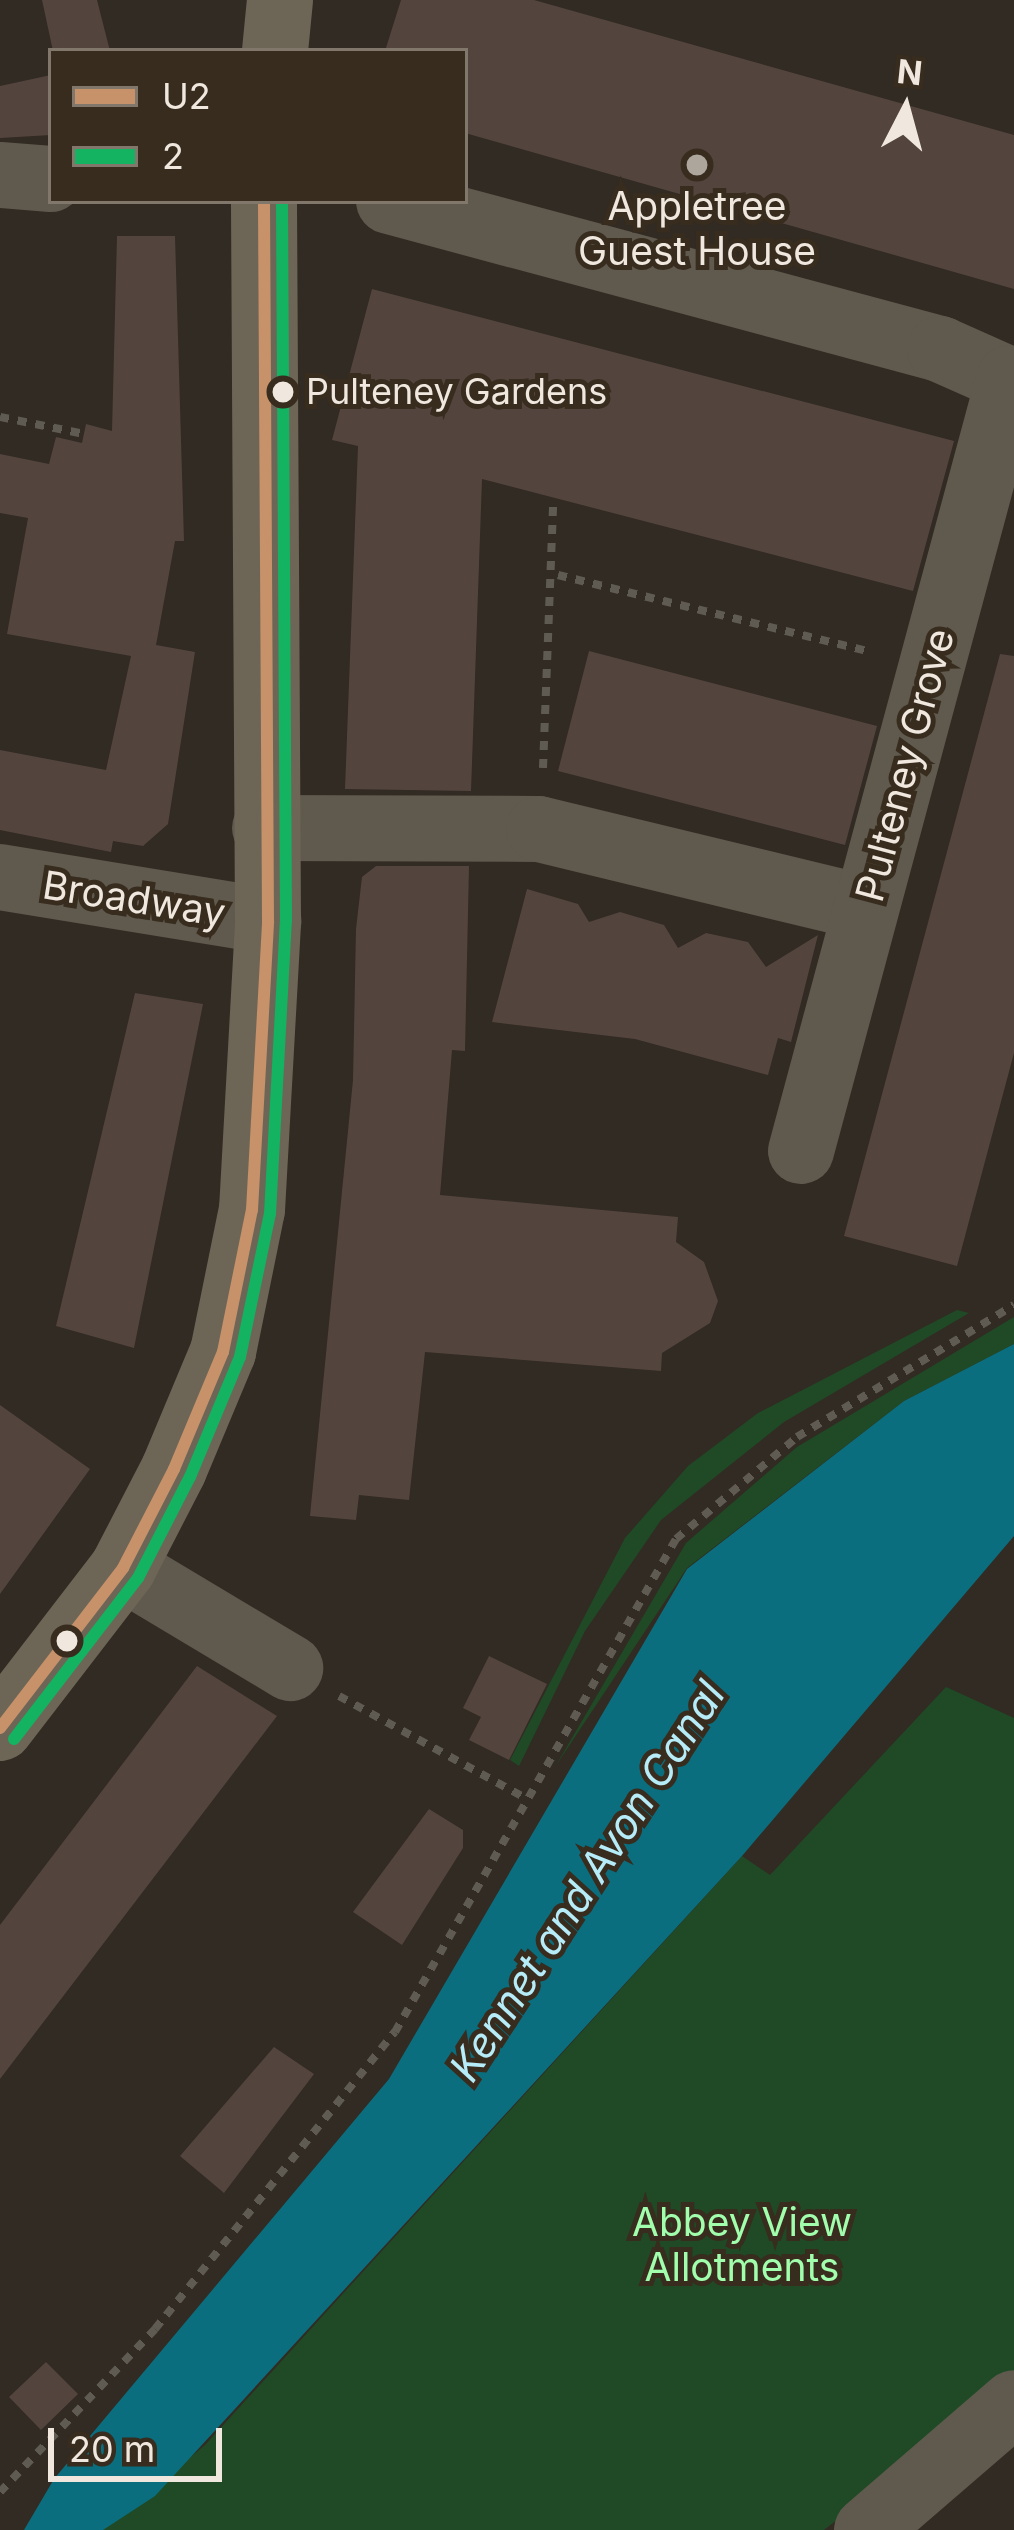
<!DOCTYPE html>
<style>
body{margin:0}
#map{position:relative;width:1014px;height:2530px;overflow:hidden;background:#312b23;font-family:Inter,sans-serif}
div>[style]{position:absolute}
.green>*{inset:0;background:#1f4a25}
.water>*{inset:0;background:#0b6e7f}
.building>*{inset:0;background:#54443e}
.path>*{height:8px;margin-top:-4px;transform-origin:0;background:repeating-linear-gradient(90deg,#605b52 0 9px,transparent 0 18px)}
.minor>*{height:66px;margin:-33px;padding:0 33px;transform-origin:33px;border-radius:33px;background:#5f594e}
.highway>*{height:66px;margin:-33px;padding:0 33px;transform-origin:33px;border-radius:33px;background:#6d6656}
.bus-1>*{height:12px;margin:-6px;padding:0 6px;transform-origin:6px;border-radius:6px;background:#c7916a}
.bus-2>*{height:12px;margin:-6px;padding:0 6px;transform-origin:6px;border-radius:6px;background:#13b361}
.dots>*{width:33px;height:33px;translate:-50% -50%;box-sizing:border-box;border:6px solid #372c1d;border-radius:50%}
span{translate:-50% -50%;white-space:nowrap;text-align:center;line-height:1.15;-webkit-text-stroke:10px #372c1d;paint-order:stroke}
.bus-label{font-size:36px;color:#f0e8df}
.left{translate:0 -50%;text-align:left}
.poi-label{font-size:39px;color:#f0e8df}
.street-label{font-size:39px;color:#f0e8df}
.park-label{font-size:39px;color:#a0feac}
.water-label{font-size:42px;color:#b6ebf8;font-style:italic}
.legend{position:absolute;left:48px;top:48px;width:420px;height:156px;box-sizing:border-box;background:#372c1d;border:3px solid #81776b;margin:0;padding:15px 21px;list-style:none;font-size:36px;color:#f0e8df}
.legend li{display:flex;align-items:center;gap:24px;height:60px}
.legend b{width:60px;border:3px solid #81776b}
.north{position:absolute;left:846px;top:48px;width:120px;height:120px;-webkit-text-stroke:9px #372c1d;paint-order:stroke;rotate:6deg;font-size:33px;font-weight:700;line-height:48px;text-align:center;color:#f0e8df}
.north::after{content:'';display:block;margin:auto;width:42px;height:54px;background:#f0e8df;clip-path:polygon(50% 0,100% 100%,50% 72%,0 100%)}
.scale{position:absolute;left:48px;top:2428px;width:174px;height:54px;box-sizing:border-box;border:6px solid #f0e8df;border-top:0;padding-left:15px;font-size:36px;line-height:42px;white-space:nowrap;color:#f0e8df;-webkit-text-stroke:9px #372c1d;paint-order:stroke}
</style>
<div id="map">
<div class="green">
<i style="clip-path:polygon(957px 1310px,969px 1313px,784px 1422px,661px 1520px,585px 1631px,519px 1766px,510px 1760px,625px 1538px,688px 1466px,758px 1413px)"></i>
<i style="clip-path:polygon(1014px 1317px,1014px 1344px,904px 1401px,687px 1568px,555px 1767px,686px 1543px,797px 1447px)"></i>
<i style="clip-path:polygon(946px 1687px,1014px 1718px,1014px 2380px,824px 2530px,103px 2530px,205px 2445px,742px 1856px,770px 1875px)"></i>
</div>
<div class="water">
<i style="clip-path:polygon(1014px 1344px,1014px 1536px,742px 1856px,155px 2496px,103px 2530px,24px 2530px,54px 2479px,389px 2079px,687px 1569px,904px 1401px)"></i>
</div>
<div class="building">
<i style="clip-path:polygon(42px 0,97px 0,110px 51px,53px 51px)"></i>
<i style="clip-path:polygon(401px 0,534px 0,1014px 135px,1014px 289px,465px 133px,465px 51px,385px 51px)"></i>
<i style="clip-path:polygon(51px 75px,51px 135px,0 138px,0 86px)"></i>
<i style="clip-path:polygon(117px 236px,175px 236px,184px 541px,175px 541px,156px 645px,195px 652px,168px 824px,143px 846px,113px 841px,111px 852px,0 830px,0 750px,106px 770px,131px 656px,7px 634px,28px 518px,0 513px,0 454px,49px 464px,56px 437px,82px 443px,86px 424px,112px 431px)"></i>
<i style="clip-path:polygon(372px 289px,954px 441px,913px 591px,482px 479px,471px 791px,345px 789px,358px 446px,332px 440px)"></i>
<i style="clip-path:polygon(589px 651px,877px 726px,845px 845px,558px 771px)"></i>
<i style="clip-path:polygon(1000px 654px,1014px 656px,1014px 1053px,957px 1266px,844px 1236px)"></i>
<i style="clip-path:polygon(376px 866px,469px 866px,465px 1051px,452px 1050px,440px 1195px,678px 1217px,676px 1242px,704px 1262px,718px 1301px,710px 1323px,662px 1353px,661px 1371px,425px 1352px,409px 1500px,359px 1495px,356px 1520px,310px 1516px,353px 1080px,356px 929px,362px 877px)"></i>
<i style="clip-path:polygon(527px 889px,578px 904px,589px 922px,620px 912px,664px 925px,678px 948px,706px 933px,748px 942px,766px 967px,818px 935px,791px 1042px,778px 1038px,768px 1075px,635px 1039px,492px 1022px)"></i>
<i style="clip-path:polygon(135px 993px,203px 1004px,134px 1348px,56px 1326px)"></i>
<i style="clip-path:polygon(0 1405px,90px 1469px,0 1594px)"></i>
<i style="clip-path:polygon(489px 1656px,547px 1684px,509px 1760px,469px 1740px,481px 1717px,463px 1708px)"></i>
<i style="clip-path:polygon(197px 1666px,277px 1716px,0 2079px,0 1925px)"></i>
<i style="clip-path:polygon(429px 1809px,463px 1830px,463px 1848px,402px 1945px,353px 1912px)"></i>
<i style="clip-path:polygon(274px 2047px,314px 2074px,224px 2193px,180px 2156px)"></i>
<i style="clip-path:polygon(46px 2362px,78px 2394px,41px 2430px,9px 2397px)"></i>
</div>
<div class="path">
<i style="left:0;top:417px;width:86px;rotate:11.4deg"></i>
<i style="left:558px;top:575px;width:322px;rotate:13.8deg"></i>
<i style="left:543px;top:768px;width:264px;rotate:-87.8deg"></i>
<i style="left:339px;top:1696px;width:214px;rotate:28.7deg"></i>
<i style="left:0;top:2492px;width:225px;rotate:-46.4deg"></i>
<i style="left:155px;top:2329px;width:382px;rotate:-51.1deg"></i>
<i style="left:395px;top:2032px;width:567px;rotate:-60.32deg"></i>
<i style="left:676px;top:1539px;width:158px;rotate:-40.1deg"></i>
<i style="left:797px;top:1437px;width:254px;rotate:-31.3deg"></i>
</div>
<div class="minor">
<i style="left:0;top:175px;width:51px;rotate:4.5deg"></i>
<i style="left:389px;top:201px;width:571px;rotate:15.03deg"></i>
<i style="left:940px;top:349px;width:81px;rotate:24deg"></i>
<i style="left:265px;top:828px;width:274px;rotate:0.2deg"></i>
<i style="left:539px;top:829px;width:335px;rotate:13.6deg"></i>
<i style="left:0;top:877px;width:272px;rotate:9.3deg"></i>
<i style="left:801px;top:1151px;width:800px;rotate:-74.92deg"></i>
<i style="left:123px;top:1568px;width:195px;rotate:30.9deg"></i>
<i style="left:867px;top:2530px;width:194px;rotate:-40.8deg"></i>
</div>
<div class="highway">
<i style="left:275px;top:51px;width:51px;rotate:-84.4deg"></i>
<i style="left:0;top:1728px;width:202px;rotate:-52.4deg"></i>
<i style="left:123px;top:1568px;width:111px;rotate:-62.7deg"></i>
<i style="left:174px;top:1469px;width:127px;rotate:-67.3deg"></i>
<i style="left:223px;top:1352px;width:145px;rotate:-78.5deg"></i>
<i style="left:252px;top:1210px;width:289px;rotate:-86.8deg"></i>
<i style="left:268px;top:921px;width:720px;rotate:-90.32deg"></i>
</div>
<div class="bus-1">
<i style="left:0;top:1728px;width:202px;rotate:-52.4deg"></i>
<i style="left:123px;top:1568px;width:111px;rotate:-62.7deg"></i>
<i style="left:174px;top:1469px;width:127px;rotate:-67.3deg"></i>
<i style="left:223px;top:1352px;width:145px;rotate:-78.5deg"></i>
<i style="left:252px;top:1210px;width:289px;rotate:-86.8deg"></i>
<i style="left:268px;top:921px;width:720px;rotate:-90.32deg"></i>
</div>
<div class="bus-2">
<i style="left:14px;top:1739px;width:203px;rotate:-52.4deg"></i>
<i style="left:138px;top:1578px;width:114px;rotate:-62.8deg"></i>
<i style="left:190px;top:1477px;width:130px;rotate:-67.4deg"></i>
<i style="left:240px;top:1357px;width:146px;rotate:-78.2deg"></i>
<i style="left:270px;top:1214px;width:293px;rotate:-86.9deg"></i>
<i style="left:286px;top:921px;width:720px;rotate:-90.32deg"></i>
</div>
<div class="dots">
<i style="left:697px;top:165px;background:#ada69d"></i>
<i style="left:283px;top:392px;background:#f0e8df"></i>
<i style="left:67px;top:1641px;background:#f0e8df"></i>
</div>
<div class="bus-label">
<span class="left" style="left:306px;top:392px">Pulteney Gardens</span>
</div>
<div class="poi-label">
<span style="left:697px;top:229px">Appletree<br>Guest House</span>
</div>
<div class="street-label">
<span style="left:905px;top:765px;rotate:-75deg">Pulteney Grove</span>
<span style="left:134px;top:899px;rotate:9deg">Broadway</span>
</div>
<div class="park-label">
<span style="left:742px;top:2245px">Abbey View<br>Allotments</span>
</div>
<div class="water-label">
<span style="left:587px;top:1881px;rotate:-57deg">Kennet and Avon Canal</span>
</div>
<ul class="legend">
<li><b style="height:15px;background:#c7916a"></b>U2</li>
<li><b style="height:15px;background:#13b361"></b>2</li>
</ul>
<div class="north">N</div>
<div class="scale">20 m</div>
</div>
